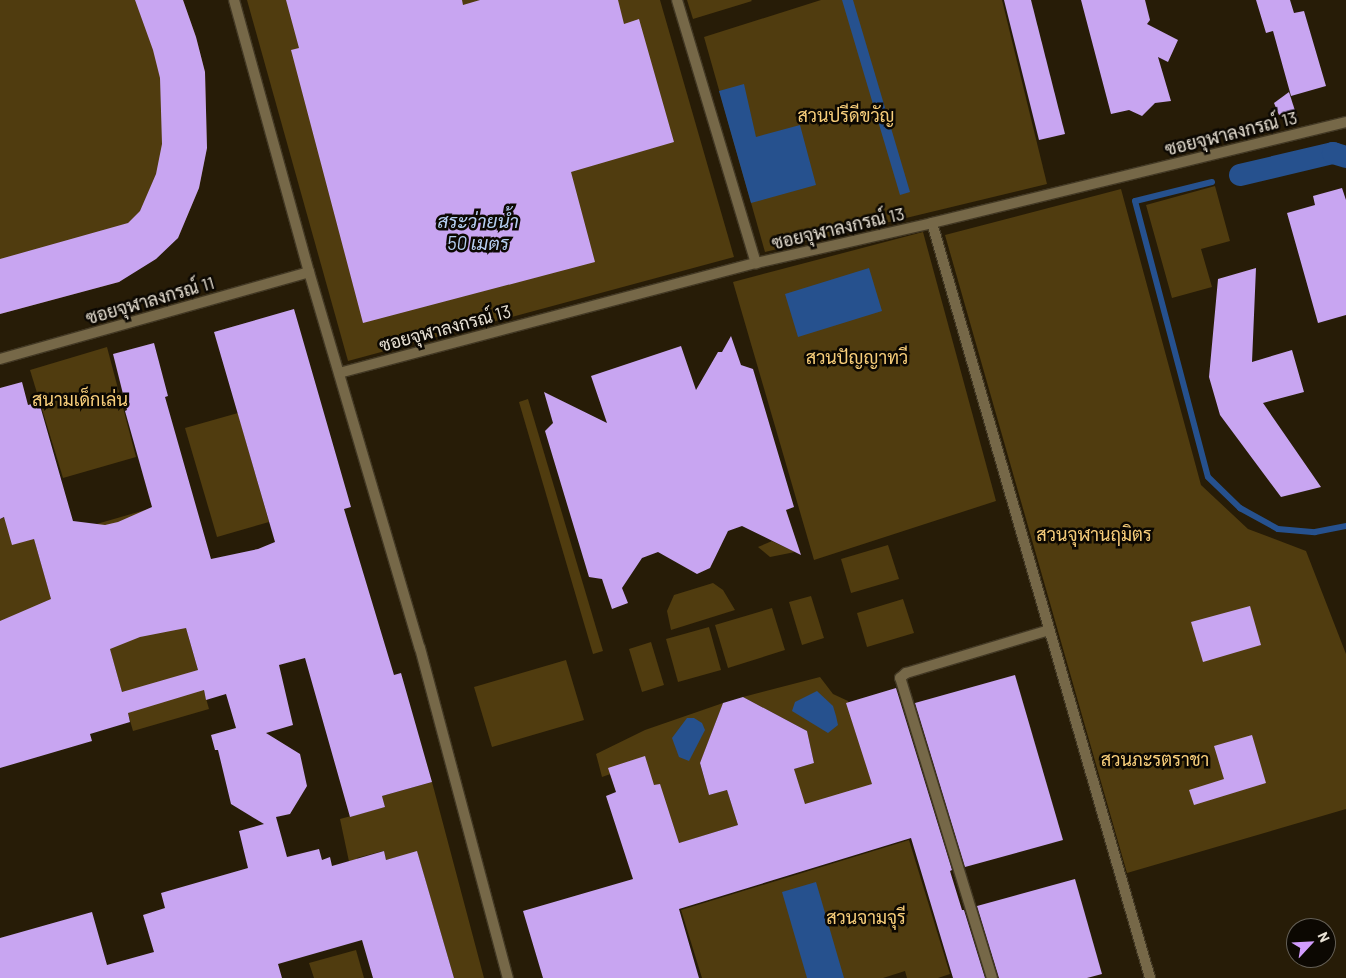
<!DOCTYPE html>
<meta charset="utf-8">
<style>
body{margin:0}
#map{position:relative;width:1346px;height:978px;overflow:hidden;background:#271c07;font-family:Barlow,Sarabun,sans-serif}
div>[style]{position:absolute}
.green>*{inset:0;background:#503c0f}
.water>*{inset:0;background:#26518e}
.stream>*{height:6px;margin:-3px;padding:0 3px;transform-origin:3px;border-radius:3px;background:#26518e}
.canal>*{height:22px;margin:-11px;padding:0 11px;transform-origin:11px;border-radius:11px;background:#26518e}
.building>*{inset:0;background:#c8a5f1}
.roads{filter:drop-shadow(1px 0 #423824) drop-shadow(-1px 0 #423824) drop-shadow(0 1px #423824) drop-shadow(0 -1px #423824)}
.service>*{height:10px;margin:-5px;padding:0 5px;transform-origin:5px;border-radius:5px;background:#766848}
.minor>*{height:10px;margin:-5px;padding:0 5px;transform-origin:5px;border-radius:5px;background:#766848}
span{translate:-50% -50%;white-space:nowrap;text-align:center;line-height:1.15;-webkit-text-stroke:5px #0c0802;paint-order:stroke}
.park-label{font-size:18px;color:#f8ce7a}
.street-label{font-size:18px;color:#e9e2d5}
.water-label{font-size:19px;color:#b5cef1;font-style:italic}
.north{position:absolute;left:1286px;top:918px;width:50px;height:50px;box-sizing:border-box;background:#0c0802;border:1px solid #645f56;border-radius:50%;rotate:65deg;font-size:14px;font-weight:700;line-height:20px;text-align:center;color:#e9e2d5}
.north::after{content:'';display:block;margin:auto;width:18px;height:22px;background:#d29cfd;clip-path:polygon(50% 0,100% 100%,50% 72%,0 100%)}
</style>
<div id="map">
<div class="green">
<i style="clip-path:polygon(0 0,183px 0,196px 37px,205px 72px,207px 148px,199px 188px,178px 238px,119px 282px,0 314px)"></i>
<i style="clip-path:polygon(247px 0,660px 0,734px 257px,348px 361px)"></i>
<i style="clip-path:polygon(687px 0,751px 0,752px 1px,693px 19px)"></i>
<i style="clip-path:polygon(821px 0,1002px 0,1047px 184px,765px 252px,704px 37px)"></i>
<i style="clip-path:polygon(1215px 186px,1230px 241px,1201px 249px,1212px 287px,1172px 298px,1146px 205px)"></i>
<i style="clip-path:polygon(1121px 189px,1201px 485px,1248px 529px,1306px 551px,1346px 654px,1346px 809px,1127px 873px,945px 235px)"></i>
<i style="clip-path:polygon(923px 232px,996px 501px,814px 560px,733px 282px)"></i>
<i style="clip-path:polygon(107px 347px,136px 457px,63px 478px,30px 370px)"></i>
<i style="clip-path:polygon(528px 399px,603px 651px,593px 654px,519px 402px)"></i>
<i style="clip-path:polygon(238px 413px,269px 522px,217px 537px,185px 428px)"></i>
<i style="clip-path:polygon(152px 508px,209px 709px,133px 731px,76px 530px)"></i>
<i style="clip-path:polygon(26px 511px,79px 696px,0 718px,0 519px)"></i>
<i style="clip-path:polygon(772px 541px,795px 552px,770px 557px,758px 547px)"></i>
<i style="clip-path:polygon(888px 545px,899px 579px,851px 593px,841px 559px)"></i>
<i style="clip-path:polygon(713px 583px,723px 590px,735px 610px,671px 630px,667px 611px,674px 595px)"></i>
<i style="clip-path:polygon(811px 596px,824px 638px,802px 645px,789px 602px)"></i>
<i style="clip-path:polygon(903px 599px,914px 633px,867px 647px,857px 613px)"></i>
<i style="clip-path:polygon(772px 608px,785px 650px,728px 668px,715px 625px)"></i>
<i style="clip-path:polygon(709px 627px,721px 670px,678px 682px,666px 639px)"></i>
<i style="clip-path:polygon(651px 642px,664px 685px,642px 692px,629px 649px)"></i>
<i style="clip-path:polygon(566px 660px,584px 720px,492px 747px,474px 687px)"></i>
<i style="clip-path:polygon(820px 677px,833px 694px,848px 701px,877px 788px,804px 809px,794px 769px,814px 763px,807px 731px,743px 697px)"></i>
<i style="clip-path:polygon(723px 703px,700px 764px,709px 795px,727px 790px,738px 825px,670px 846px,639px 764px,602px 777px,596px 754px,645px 730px)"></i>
<i style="clip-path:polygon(432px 782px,484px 978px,454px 978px,417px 852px,386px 860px,383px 851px,357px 858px,360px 868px,351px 871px,340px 819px,385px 807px,382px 796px)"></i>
<i style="clip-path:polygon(909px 840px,950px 974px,938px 978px,907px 978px,905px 971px,883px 978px,702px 978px,681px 910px)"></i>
<i style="clip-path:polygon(356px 950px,364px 978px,314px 978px,309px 963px)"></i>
</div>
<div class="water">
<i style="clip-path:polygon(842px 0,853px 0,910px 192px,900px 195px)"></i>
<i style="clip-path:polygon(744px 84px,756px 137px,800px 125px,816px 185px,751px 203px,719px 91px)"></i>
<i style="clip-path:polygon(869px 268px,882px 311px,798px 337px,785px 294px)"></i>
<i style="clip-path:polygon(817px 691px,833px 706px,836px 716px,838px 725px,828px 733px,792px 711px,795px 702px)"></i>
<i style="clip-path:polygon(687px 718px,694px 718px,702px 723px,705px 730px,689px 761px,679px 757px,672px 738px)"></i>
<i style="clip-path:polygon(816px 882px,844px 978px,807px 978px,782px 892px)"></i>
</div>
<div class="stream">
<i style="left:1212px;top:182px;width:79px;rotate:166.1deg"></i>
<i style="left:1135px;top:201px;width:285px;rotate:75.2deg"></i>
<i style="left:1208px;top:477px;width:45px;rotate:44.1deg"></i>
<i style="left:1240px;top:508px;width:43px;rotate:28.9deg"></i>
<i style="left:1278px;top:529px;width:37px;rotate:5deg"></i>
<i style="left:1315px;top:532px;width:32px;rotate:-11deg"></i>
</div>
<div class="canal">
<i style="left:1240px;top:175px;width:96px;rotate:-13.3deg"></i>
<i style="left:1333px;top:153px;width:14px;rotate:17deg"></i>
</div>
<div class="building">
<i style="clip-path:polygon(135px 0,183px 0,196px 37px,205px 72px,207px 148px,199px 188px,178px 238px,156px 259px,119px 282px,0 314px,0 259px,128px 223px,140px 211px,156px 174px,162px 144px,160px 78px,153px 50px)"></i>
<i style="clip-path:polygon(286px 0,462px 0,463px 5px,480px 0,618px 0,624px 24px,639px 19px,674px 142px,571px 172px,595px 262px,363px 323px,291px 50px,299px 48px)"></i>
<i style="clip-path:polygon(1004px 0,1031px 0,1065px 134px,1039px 140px)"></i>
<i style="clip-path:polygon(1081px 0,1145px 0,1150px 20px,1147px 24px,1178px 40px,1168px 62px,1158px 57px,1171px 101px,1155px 103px,1142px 116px,1129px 110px,1111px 114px)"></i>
<i style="clip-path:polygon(1256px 0,1290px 0,1294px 13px,1304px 11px,1326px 86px,1291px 96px,1273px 31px,1266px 33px)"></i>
<i style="clip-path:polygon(1289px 92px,1297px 117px,1279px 115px,1274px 103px)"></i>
<i style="clip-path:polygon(1342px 188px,1346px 200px,1346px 315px,1318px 323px,1287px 213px,1315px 205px,1313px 196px)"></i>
<i style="clip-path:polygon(1256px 268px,1252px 362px,1292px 350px,1304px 392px,1263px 403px,1321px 487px,1281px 497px,1220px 415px,1209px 377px,1218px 279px)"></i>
<i style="clip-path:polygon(evenodd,294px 309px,351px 507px,344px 509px,394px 675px,401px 673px,432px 782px,382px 796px,385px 807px,350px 817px,305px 658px,279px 665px,293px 725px,266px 733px,300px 754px,307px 786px,290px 814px,276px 817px,287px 857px,319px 849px,322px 860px,330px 857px,332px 866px,384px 851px,386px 860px,417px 851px,454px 978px,373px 978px,362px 940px,278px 964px,282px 978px,0 978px,0 938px,92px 912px,107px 965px,154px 952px,143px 915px,165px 908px,161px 893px,248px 868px,239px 831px,264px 824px,231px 804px,218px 750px,215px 750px,211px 735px,236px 728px,226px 694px,206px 700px,204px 690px,128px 713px,130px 722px,90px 734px,92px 741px,0 768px,0 621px,51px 599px,34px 539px,12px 545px,4px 517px,0 519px,0 388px,22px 382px,28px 405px,39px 402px,73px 521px,105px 525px,118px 522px,152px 507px,125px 411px,127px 410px,113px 354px,154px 343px,168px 396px,165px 397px,211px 559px,258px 549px,275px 542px,214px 332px,294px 309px,186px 628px,198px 670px,122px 692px,110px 649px,140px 637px,186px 628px)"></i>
<i style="clip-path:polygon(731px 336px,741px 365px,753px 369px,794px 507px,786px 510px,801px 555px,742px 526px,728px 531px,710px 568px,697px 574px,658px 552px,642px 558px,622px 588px,628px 603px,612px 609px,602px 579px,589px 577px,545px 431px,553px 423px,544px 392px,607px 423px,591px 376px,681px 346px,696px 390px,718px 352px,722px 352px)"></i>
<i style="clip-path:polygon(1250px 606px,1261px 645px,1203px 662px,1191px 622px)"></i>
<i style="clip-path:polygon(1015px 675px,1063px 840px,965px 867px,915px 703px)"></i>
<i style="clip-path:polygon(896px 688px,952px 870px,950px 871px,962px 910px,964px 910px,985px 978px,953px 978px,911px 838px,679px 909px,699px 978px,543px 978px,523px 911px,633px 879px,606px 796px,616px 792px,608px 768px,645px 756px,654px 785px,660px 784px,679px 843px,738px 825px,727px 790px,709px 795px,700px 763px,723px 703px,743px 697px,807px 731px,814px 763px,794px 769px,805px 804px,872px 784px,846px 703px)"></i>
<i style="clip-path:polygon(1252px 735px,1266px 783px,1194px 805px,1189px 790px,1224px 779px,1214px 746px)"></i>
<i style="clip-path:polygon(1075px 879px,1102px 974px,1087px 978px,999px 978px,977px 906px)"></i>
</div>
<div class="roads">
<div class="service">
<i style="left:992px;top:978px;width:314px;rotate:-107deg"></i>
<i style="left:900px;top:678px;width:8px;rotate:-40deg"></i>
<i style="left:906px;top:673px;width:149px;rotate:-16.7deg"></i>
</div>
<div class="minor">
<i style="left:234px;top:0;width:282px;rotate:74.6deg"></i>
<i style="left:309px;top:272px;width:392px;rotate:73.6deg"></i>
<i style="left:420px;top:648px;width:342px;rotate:75.1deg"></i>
<i style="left:677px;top:0;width:275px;rotate:73.3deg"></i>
<i style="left:932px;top:223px;width:786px;rotate:73.89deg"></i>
<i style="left:0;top:359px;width:321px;rotate:-15.7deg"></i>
<i style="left:339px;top:373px;width:431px;rotate:-14.8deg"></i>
<i style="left:756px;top:263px;width:180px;rotate:-12.8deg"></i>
<i style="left:932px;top:223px;width:426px;rotate:-13.7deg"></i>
</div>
</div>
<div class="park-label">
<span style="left:846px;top:115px">สวนปรีดีขวัญ</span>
<span style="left:857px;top:357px">สวนปัญญาทวี</span>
<span style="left:80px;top:399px">สนามเด็กเล่น</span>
<span style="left:1094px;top:534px">สวนจุฬานฤมิตร</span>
<span style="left:1155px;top:759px">สวนภะรตราชา</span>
<span style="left:866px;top:917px">สวนจามจุรี</span>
</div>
<div class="street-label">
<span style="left:1231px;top:133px;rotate:-14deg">ซอยจุฬาลงกรณ์ 13</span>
<span style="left:838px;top:228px;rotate:-13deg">ซอยจุฬาลงกรณ์ 13</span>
<span style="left:150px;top:300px;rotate:-16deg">ซอยจุฬาลงกรณ์ 11</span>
<span style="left:445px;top:328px;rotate:-15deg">ซอยจุฬาลงกรณ์ 13</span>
</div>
<div class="water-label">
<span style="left:478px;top:232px">สระว่ายน้ำ<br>50 เมตร</span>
</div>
<div class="north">N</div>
</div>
